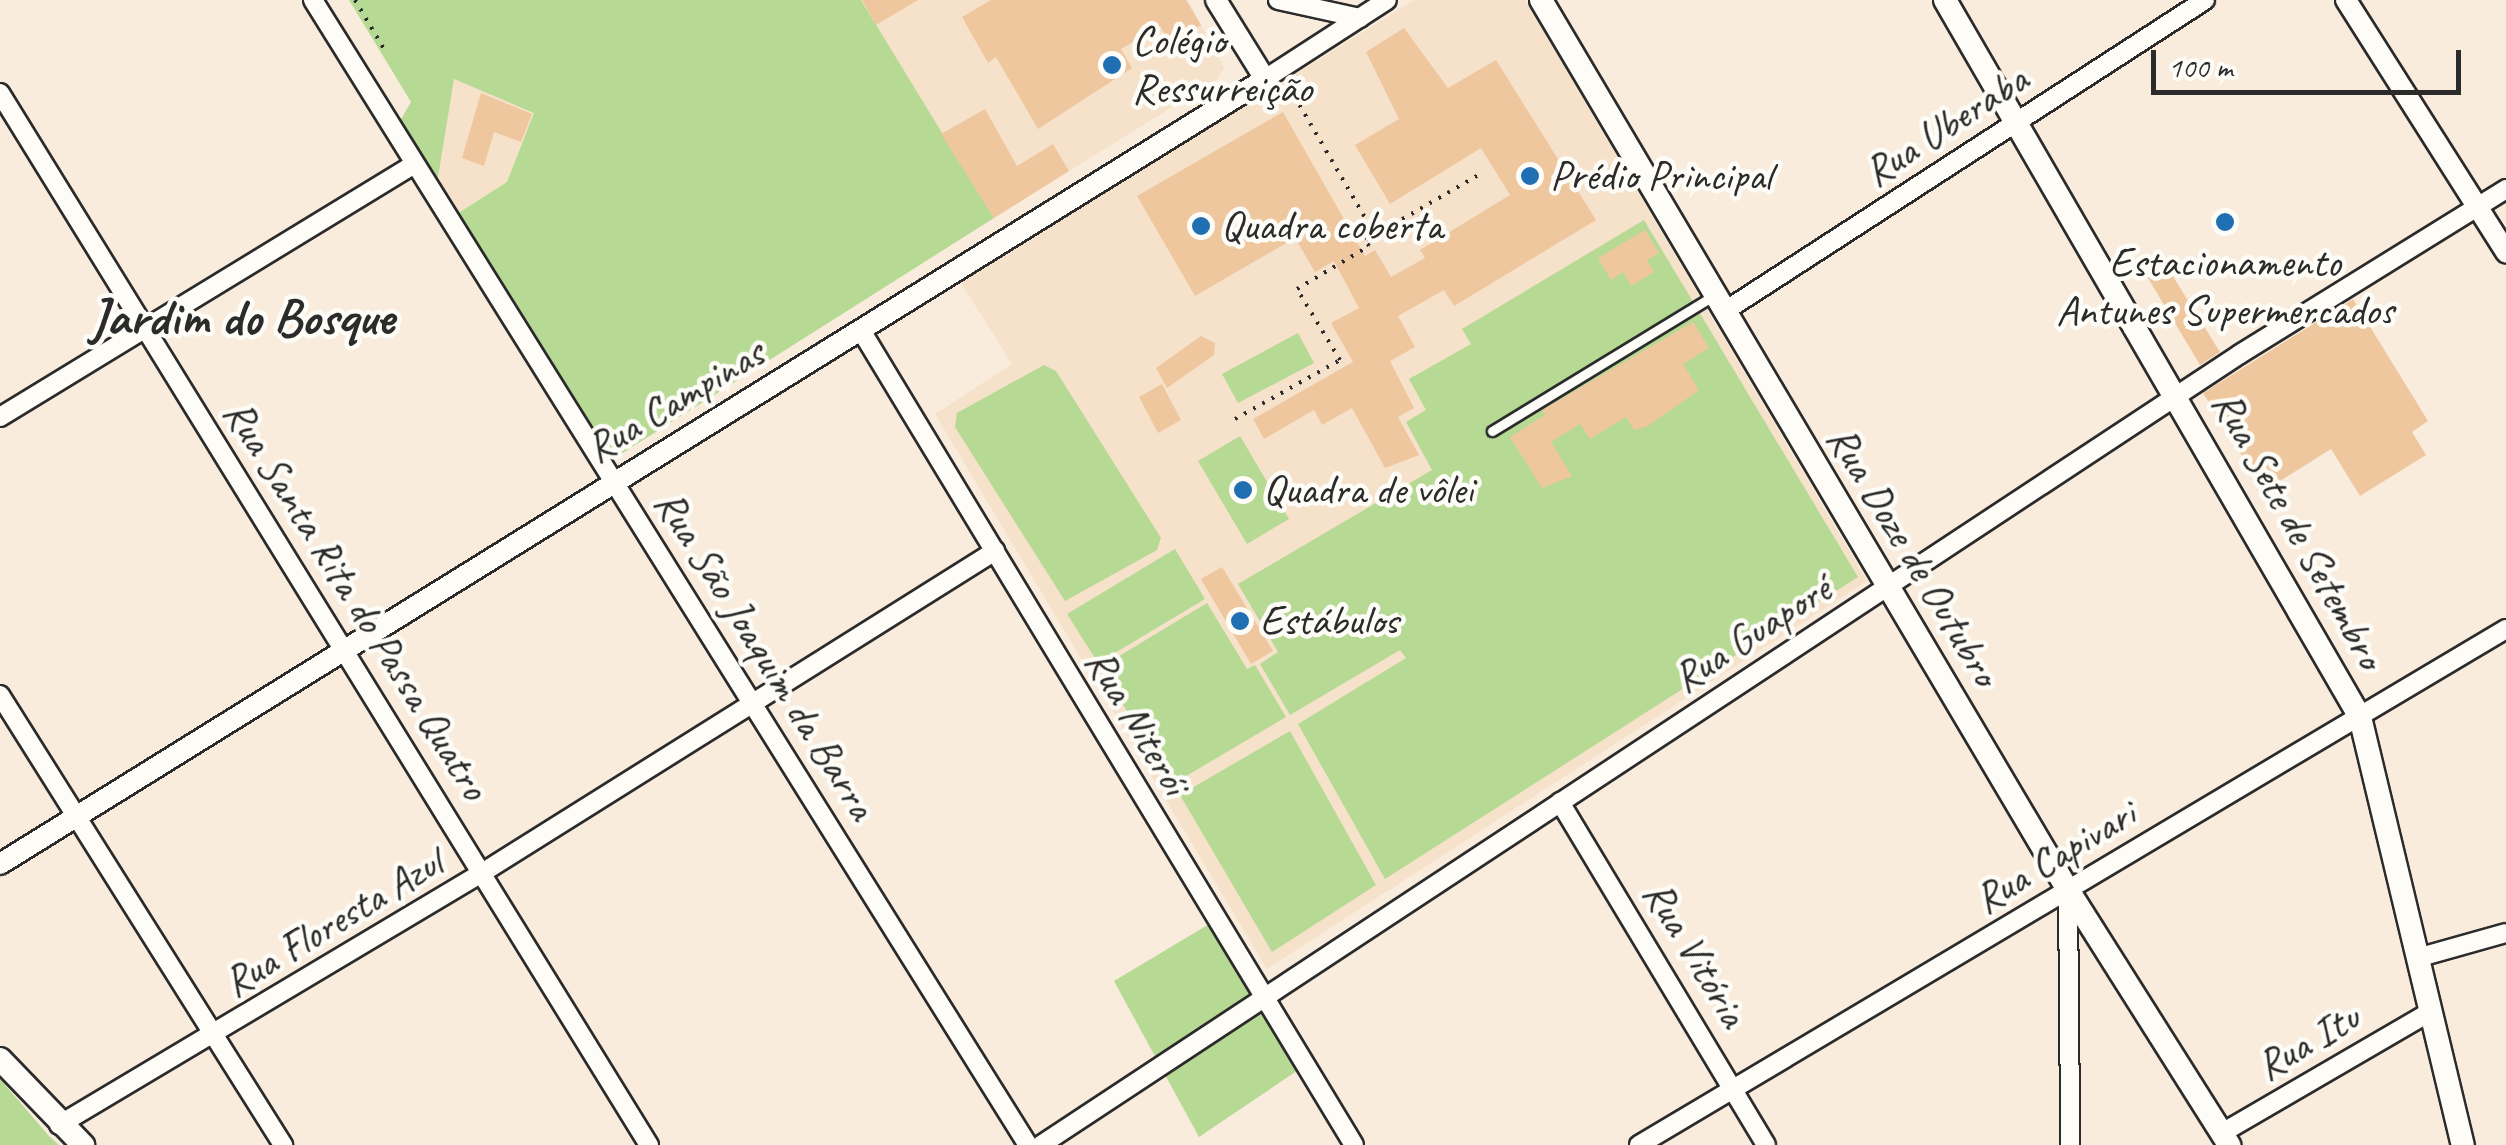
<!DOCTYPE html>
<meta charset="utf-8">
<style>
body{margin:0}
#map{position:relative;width:2506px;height:1145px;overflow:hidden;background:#f9ecdd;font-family:Caveat,sans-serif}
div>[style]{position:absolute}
.built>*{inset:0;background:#f6e1ca}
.green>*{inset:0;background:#b6d993}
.building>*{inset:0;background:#efc79f}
.path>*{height:4px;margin-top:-2px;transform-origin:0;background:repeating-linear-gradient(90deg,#2b2b2b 0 2.5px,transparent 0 10.5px)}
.roads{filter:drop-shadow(2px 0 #2b2b2b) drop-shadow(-2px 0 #2b2b2b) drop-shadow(0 2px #2b2b2b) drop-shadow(0 -2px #2b2b2b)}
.service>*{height:9px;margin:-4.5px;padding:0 4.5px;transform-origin:4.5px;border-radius:4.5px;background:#fdfcf7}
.minor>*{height:18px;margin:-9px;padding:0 9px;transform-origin:9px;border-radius:9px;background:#fdfcf7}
.tertiary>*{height:20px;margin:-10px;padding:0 10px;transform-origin:10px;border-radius:10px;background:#fdfcf7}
.secondary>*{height:22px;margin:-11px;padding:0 11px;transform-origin:11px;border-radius:11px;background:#fdfcf7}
.dots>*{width:28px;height:28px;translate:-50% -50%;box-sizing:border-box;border:5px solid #fdfcf7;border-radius:50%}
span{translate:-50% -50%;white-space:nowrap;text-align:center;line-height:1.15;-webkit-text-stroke:9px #fdfcf7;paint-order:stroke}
.poi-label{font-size:42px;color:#2b2b2b}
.left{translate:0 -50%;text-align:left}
.street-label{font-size:42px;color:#2b2b2b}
.district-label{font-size:52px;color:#2b2b2b;font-weight:700}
.scale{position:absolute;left:2151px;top:50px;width:310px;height:45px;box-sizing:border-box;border:5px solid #2b2b2b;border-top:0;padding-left:12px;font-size:30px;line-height:35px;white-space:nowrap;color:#2b2b2b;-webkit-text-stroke:8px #fdfcf7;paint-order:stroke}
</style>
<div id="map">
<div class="built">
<i style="clip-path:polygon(861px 0,1188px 0,1224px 68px,1217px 79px,994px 218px)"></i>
<i style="clip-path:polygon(1414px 0,1525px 0,1867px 581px,1267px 969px,935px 414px,1012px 364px,961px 283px)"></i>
<i style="clip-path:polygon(454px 79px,535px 113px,507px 182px,449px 219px,435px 196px)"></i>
</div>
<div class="green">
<i style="clip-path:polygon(349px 0,861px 0,994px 218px,621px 454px,605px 456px,449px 219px,507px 182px,534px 113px,454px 79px,435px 196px,394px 131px,411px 102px)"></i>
<i style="clip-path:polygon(1644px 220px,1858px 577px,1385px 879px,1298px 724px,1406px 658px,1400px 650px,1290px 715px,1260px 664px,1278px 652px,1238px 584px,1432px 470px,1406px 422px,1426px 410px,1409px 379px,1471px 344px,1462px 329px)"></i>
<i style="clip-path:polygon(1298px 333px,1314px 363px,1238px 403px,1222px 374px)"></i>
<i style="clip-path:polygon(1044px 365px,1056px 371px,1161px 538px,1157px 550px,1065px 601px,955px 427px,957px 413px)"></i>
<i style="clip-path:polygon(1240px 436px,1289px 519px,1247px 544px,1198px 461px)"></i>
<i style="clip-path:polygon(1175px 549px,1205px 599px,1098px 663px,1067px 614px)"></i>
<i style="clip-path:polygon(1207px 603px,1247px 669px,1255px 665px,1286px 717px,1171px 785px,1101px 667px)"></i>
<i style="clip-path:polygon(1290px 731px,1376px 885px,1272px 952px,1180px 795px)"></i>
<i style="clip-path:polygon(1221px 917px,1307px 1064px,1199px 1137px,1114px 981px)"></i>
<i style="clip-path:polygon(0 1079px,49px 1136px,59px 1145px,0 1145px)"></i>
</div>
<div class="building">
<i style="clip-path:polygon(862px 0,918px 0,876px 25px)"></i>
<i style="clip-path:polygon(991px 0,1186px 0,1201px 25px,1170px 43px,1160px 26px,1121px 49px,1132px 68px,1038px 129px,996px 57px,988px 63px,962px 17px)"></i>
<i style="clip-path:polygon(1404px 28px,1448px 88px,1496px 60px,1596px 220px,1454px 306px,1444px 290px,1398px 316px,1415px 347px,1390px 361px,1414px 408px,1398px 417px,1419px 455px,1385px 468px,1352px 408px,1322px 425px,1314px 410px,1264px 439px,1253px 419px,1353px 362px,1331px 323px,1359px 308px,1334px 261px,1315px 272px,1295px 238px,1195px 296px,1137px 196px,1283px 112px,1365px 256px,1375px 250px,1391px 277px,1425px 258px,1420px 250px,1510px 195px,1481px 148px,1390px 204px,1355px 145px,1399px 119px,1366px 52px)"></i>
<i style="clip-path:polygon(481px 93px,532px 114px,521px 142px,494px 132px,484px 166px,462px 158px)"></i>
<i style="clip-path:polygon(985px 109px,1017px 166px,1053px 144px,1069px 171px,994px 218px,941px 134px)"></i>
<i style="clip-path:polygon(1645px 230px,1659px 253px,1647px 260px,1654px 272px,1631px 286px,1623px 272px,1611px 280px,1598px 258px)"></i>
<i style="clip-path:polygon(2164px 262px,2220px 352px,2200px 365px,2145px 273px)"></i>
<i style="clip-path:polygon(2353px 299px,2428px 421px,2412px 432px,2426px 455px,2360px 496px,2331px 449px,2264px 491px,2203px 393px)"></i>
<i style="clip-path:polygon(1693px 322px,1709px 348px,1683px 364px,1699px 390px,1648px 426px,1634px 430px,1626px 417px,1590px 439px,1580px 424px,1551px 442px,1572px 476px,1542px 488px,1510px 437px,1545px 415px,1542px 410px)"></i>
<i style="clip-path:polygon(1201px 336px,1215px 343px,1214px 355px,1167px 388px,1156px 368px)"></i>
<i style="clip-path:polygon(1162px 384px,1181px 420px,1158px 433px,1139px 397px)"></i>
<i style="clip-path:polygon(1222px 567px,1273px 651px,1251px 664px,1201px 579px)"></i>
</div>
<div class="path">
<i style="left:355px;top:0;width:57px;rotate:59.4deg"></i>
<i style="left:1289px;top:87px;width:171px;rotate:59.8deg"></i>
<i style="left:1375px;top:235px;width:124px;rotate:-30.1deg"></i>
<i style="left:1235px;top:419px;width:120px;rotate:-29.3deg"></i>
<i style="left:1340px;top:360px;width:83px;rotate:-121.2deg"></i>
<i style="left:1297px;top:289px;width:84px;rotate:-30.8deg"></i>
<i style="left:1369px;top:246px;width:7px;rotate:-124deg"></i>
<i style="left:1365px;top:240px;width:11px;rotate:-27deg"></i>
</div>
<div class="roads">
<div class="service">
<i style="left:1492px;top:431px;width:259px;rotate:-31.4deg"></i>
</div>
<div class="minor">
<i style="left:313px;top:0;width:1350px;rotate:58.02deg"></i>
<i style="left:1278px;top:0;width:84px;rotate:12.4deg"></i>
<i style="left:1265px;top:79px;width:145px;rotate:-32.9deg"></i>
<i style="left:0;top:93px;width:1236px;rotate:58.33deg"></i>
<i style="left:1725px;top:311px;width:572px;rotate:-32.94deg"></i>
<i style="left:862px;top:332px;width:950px;rotate:58.82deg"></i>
<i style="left:0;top:417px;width:485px;rotate:-31.4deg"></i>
<i style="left:0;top:695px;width:532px;rotate:57.83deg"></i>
<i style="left:1560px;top:802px;width:400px;rotate:59deg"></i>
<i style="left:2068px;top:891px;width:254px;rotate:89.5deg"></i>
<i style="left:2417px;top:958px;width:92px;rotate:-15.7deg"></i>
<i style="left:59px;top:1125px;width:492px;rotate:-30.8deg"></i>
<i style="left:482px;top:873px;width:606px;rotate:-32.12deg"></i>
<i style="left:2222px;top:1133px;width:241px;rotate:-30.2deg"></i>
<i style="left:1041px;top:1145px;width:1436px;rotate:-33.41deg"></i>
<i style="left:2240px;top:354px;width:313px;rotate:-31.8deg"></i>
<i style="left:1639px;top:1145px;width:1009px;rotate:-30.76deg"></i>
</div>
<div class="tertiary">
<i style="left:2346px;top:0;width:299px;rotate:57.6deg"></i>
<i style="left:0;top:864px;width:1489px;rotate:-31.82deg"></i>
<i style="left:1265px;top:79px;width:93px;rotate:-121.8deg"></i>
</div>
<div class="secondary">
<i style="left:1541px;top:0;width:1034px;rotate:59.37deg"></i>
<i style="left:2068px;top:890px;width:302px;rotate:57.7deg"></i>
<i style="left:1945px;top:0;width:828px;rotate:59.94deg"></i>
<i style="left:2360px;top:717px;width:440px;rotate:76.5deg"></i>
<i style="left:0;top:1059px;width:120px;rotate:46deg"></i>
</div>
</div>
<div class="dots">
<i style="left:1112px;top:65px;background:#1f6fb2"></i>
<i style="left:1530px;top:176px;background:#1f6fb2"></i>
<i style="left:2225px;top:222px;background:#1f6fb2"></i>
<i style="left:1201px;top:226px;background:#1f6fb2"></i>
<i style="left:1243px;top:490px;background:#1f6fb2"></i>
<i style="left:1240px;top:621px;background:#1f6fb2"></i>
</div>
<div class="poi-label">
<span class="left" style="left:1132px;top:65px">Colégio<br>Ressurreição</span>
<span class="left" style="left:1550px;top:176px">Prédio Principal</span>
<span class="left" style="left:1221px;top:226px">Quadra coberta</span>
<span style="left:2225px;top:287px">Estacionamento<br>Antunes Supermercados</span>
<span class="left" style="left:1263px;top:490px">Quadra de vôlei</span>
<span class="left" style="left:1260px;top:621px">Estábulos</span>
</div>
<div class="street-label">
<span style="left:1946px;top:126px;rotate:-33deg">Rua Uberaba</span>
<span style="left:675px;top:401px;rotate:-31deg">Rua Campinas</span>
<span style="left:2298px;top:530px;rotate:61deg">Rua Sete de Setembro</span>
<span style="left:1913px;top:556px;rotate:59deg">Rua Doze de Outubro</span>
<span style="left:356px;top:600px;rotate:58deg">Rua Santa Rita do Passa Quatro</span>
<span style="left:1752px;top:634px;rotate:-33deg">Rua Guaporé</span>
<span style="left:765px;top:655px;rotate:58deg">Rua São Joaquim da Barra</span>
<span style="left:1137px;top:722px;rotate:59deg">Rua Niterói</span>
<span style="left:2055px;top:857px;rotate:-31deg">Rua Capivari</span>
<span style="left:333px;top:923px;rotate:-31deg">Rua Floresta Azul</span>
<span style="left:1695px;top:954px;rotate:59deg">Rua Vitória</span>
<span style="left:2308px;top:1042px;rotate:-30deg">Rua Itu</span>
</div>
<div class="district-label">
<span style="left:242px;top:318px">Jardim do Bosque</span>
</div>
<div class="scale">100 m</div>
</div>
